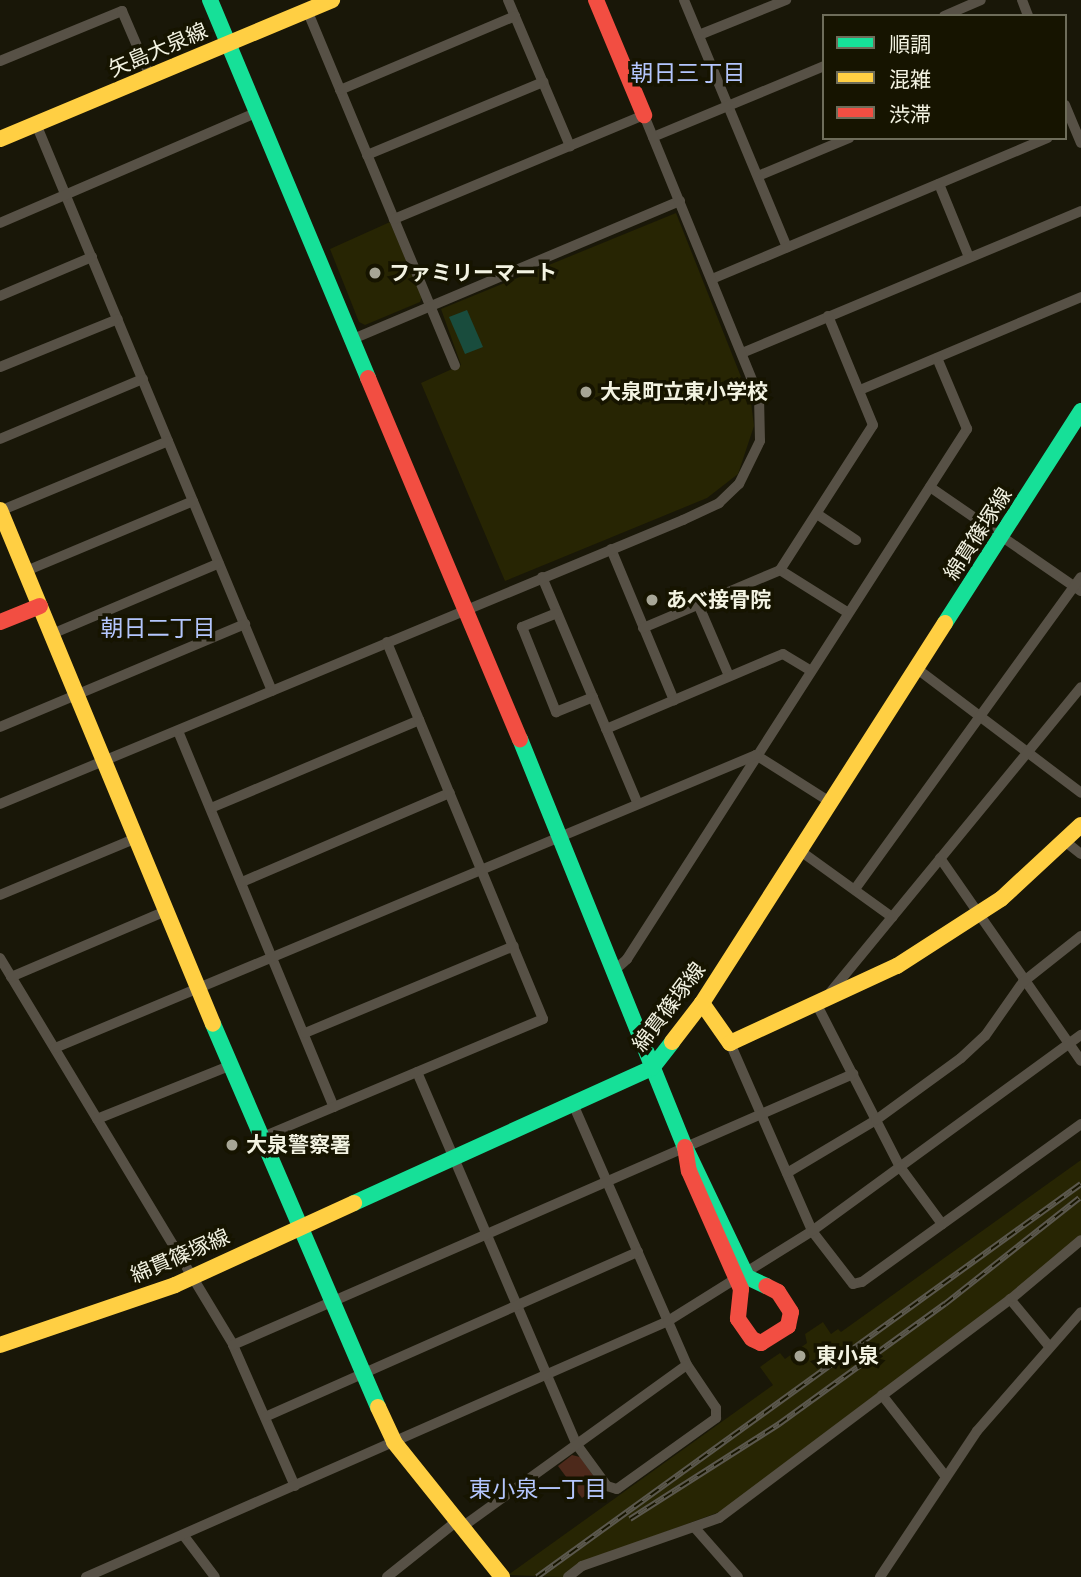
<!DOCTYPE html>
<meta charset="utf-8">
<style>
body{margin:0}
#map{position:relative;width:1081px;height:1577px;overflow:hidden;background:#191708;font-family:"Fira Sans","Noto Sans JP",sans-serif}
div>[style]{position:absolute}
.built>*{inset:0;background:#272503}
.green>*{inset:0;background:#4d291b}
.water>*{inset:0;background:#194c3d}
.street>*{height:10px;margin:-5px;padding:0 5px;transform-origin:5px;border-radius:5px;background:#575146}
.fast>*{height:16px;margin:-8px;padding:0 8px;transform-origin:8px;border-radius:8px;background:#16e098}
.slow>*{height:16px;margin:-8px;padding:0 8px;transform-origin:8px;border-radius:8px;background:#ffcf43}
.jam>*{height:16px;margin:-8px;padding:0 8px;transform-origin:8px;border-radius:8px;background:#f24e42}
.rail>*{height:6px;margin-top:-3px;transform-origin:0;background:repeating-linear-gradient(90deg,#161400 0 10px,#5b584e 0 20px);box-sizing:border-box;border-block:2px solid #5b584e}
.dots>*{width:19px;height:19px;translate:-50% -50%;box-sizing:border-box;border:4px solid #161400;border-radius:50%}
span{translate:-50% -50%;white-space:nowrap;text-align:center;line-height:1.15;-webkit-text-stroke:7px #161400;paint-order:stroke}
.street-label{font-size:21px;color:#f3f3e2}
.poi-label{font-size:21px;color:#f3f3e2;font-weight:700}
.left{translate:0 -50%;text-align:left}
.neighbourhood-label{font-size:23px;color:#b4c6fd}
.legend{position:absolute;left:822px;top:14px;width:245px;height:126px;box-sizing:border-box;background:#161400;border:2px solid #6e6d5a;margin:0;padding:9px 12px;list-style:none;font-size:21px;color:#f3f3e2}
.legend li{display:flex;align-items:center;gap:14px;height:35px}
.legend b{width:35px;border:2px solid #6e6d5a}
</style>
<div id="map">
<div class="built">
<i style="clip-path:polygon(676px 213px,751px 402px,754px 426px,738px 474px,707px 498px,505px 581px,421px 383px,461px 365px,441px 309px)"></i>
<i style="clip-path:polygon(390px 222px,422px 297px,420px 302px,365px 325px,359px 322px,330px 249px)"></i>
<i style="clip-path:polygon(1081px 1160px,1081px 1237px,1017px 1290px,722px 1511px,581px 1563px,563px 1577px,508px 1575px,773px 1385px,760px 1367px,771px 1359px,780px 1353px,785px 1359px,807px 1343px,805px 1334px,823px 1322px,831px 1334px,838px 1329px,841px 1332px)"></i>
</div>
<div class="green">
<i style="clip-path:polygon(572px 1455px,580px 1457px,600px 1485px,582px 1498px,558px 1466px)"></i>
</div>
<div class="water">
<i style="clip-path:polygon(467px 310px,483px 347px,465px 354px,449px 317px)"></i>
</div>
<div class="street">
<i style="left:508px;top:0;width:159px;rotate:67deg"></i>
<i style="left:684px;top:0;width:268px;rotate:67.4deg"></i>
<i style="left:1022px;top:0;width:17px;rotate:69deg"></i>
<i style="left:307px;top:10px;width:385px;rotate:67.4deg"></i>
<i style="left:944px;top:16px;width:40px;rotate:-23.4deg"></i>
<i style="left:699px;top:35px;width:94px;rotate:-21.9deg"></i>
<i style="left:0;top:61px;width:132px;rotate:-22.3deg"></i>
<i style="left:122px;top:11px;width:71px;rotate:66.7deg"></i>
<i style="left:340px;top:90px;width:190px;rotate:-22.9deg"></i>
<i style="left:1065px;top:105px;width:41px;rotate:67.2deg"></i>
<i style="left:36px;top:124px;width:614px;rotate:67.4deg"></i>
<i style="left:653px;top:137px;width:185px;rotate:-22.5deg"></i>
<i style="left:367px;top:155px;width:191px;rotate:-22.5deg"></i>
<i style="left:758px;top:176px;width:99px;rotate:-22.7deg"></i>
<i style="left:939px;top:184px;width:79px;rotate:67.7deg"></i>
<i style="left:0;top:223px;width:281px;rotate:-23.3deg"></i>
<i style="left:712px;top:279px;width:364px;rotate:-22.8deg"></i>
<i style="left:0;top:296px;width:100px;rotate:-23deg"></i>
<i style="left:353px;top:339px;width:355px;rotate:-22.9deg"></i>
<i style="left:742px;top:353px;width:368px;rotate:-22.7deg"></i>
<i style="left:0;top:367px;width:127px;rotate:-22.1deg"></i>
<i style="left:860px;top:390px;width:240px;rotate:-22.8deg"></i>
<i style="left:0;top:439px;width:155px;rotate:-22.8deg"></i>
<i style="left:930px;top:487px;width:183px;rotate:34.6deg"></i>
<i style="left:0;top:511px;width:182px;rotate:-22.6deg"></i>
<i style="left:817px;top:514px;width:47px;rotate:33.7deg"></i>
<i style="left:611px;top:549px;width:164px;rotate:67.4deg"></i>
<i style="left:780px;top:570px;width:79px;rotate:32.1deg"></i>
<i style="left:26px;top:571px;width:181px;rotate:-22.7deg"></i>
<i style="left:542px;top:577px;width:246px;rotate:67.1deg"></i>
<i style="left:698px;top:604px;width:78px;rotate:66.7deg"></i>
<i style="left:557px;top:613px;width:38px;rotate:158deg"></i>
<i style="left:522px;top:627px;width:92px;rotate:68.2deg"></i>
<i style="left:556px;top:712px;width:40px;rotate:-22deg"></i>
<i style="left:643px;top:628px;width:149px;rotate:-22.9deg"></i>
<i style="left:780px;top:570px;width:172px;rotate:-57.3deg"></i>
<i style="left:873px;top:425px;width:118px;rotate:-112.4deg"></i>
<i style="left:52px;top:634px;width:181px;rotate:-23deg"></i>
<i style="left:916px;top:668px;width:207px;rotate:37.1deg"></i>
<i style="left:0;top:727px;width:266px;rotate:-22.8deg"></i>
<i style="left:606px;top:729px;width:192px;rotate:-23deg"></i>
<i style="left:783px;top:654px;width:33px;rotate:31deg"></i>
<i style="left:178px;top:731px;width:407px;rotate:67.5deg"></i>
<i style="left:756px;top:755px;width:88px;rotate:32.4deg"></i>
<i style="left:0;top:804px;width:740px;rotate:-22.58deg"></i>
<i style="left:683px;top:520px;width:40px;rotate:-25deg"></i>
<i style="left:719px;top:503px;width:28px;rotate:-44deg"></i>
<i style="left:739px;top:484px;width:48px;rotate:-64deg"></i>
<i style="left:760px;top:441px;width:44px;rotate:-91.3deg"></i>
<i style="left:759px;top:397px;width:305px;rotate:-112.2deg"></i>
<i style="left:644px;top:115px;width:271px;rotate:157.4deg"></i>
<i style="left:211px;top:808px;width:226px;rotate:-22.9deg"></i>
<i style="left:1066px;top:842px;width:19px;rotate:39deg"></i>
<i style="left:799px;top:850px;width:115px;rotate:35.8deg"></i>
<i style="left:940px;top:858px;width:247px;rotate:55.2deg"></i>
<i style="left:242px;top:882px;width:226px;rotate:-23.2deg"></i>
<i style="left:855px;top:889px;width:385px;rotate:-54.1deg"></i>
<i style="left:0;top:895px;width:147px;rotate:-22.7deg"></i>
<i style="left:0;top:958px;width:452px;rotate:58.9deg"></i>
<i style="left:233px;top:1345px;width:154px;rotate:66.3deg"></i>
<i style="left:616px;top:969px;width:15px;rotate:-42deg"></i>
<i style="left:627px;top:959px;width:630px;rotate:-57.32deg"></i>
<i style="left:967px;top:429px;width:77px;rotate:-112.9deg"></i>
<i style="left:11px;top:977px;width:168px;rotate:-23.1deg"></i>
<i style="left:829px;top:994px;width:397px;rotate:-50.6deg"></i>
<i style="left:816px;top:1003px;width:184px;rotate:62.9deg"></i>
<i style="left:900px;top:1167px;width:71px;rotate:53.6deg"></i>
<i style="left:305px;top:1033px;width:226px;rotate:-22.6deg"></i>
<i style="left:730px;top:1043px;width:205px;rotate:66.4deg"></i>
<i style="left:812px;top:1231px;width:67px;rotate:52.3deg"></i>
<i style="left:853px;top:1284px;width:9px;rotate:-13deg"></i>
<i style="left:862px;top:1282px;width:270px;rotate:-35.8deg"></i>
<i style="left:55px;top:1048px;width:760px;rotate:-22.68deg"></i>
<i style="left:417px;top:1072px;width:406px;rotate:66.8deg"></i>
<i style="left:577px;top:1445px;width:51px;rotate:53.8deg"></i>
<i style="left:607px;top:1486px;width:10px;rotate:17deg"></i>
<i style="left:617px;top:1489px;width:122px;rotate:-35.6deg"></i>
<i style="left:716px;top:1418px;width:10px;rotate:-90deg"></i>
<i style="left:716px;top:1408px;width:52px;rotate:-124deg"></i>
<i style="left:687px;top:1365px;width:285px;rotate:-113.6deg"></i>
<i style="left:97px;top:1119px;width:144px;rotate:-21.9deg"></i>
<i style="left:260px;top:1138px;width:307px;rotate:-22.8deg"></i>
<i style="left:543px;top:1019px;width:408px;rotate:-112.5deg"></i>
<i style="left:787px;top:1173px;width:104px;rotate:-30.8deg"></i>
<i style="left:876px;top:1120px;width:105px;rotate:-36.1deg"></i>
<i style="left:961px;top:1058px;width:33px;rotate:-43deg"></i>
<i style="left:985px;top:1036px;width:66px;rotate:-54.9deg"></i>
<i style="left:1023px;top:982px;width:74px;rotate:-38.4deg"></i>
<i style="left:1010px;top:1299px;width:60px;rotate:50.4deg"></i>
<i style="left:233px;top:1345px;width:677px;rotate:-23.61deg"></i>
<i style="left:882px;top:1395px;width:104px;rotate:52deg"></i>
<i style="left:265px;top:1417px;width:408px;rotate:-23.9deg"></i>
<i style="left:462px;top:1527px;width:277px;rotate:-35.8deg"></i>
<i style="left:695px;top:1528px;width:65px;rotate:48.7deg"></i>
<i style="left:184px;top:1536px;width:51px;rotate:52.9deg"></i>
<i style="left:86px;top:1577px;width:636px;rotate:-23.74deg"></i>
<i style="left:668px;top:1321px;width:170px;rotate:-32deg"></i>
<i style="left:812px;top:1231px;width:333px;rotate:-36.1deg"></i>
<i style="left:387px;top:1577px;width:90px;rotate:-38.7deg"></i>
<i style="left:568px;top:1577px;width:18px;rotate:-38deg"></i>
<i style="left:582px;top:1566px;width:145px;rotate:-19.3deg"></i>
<i style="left:719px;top:1518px;width:366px;rotate:-36.9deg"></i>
<i style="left:1012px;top:1298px;width:90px;rotate:-40deg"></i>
<i style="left:880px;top:1577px;width:175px;rotate:-56.4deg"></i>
<i style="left:977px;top:1431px;width:158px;rotate:-48.8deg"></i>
</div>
<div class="fast">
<i style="left:210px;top:0;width:410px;rotate:67.3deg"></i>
<i style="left:945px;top:623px;width:252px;rotate:-57.3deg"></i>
<i style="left:520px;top:739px;width:440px;rotate:68deg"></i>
<i style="left:685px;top:1147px;width:144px;rotate:64.5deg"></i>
<i style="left:747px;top:1277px;width:21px;rotate:25deg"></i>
<i style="left:213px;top:1024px;width:417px;rotate:66.7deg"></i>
<i style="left:354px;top:1203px;width:327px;rotate:-24.4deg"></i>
<i style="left:652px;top:1068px;width:33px;rotate:-52deg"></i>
</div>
<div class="slow">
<i style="left:0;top:139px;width:360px;rotate:-22.7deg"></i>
<i style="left:0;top:510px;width:556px;rotate:67.49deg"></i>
<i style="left:702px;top:1003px;width:49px;rotate:55deg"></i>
<i style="left:730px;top:1043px;width:184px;rotate:-24.8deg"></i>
<i style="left:897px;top:966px;width:124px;rotate:-32.8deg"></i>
<i style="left:1001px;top:899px;width:109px;rotate:-42.8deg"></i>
<i style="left:672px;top:1042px;width:49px;rotate:-52.4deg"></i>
<i style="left:702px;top:1003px;width:451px;rotate:-57.4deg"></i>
<i style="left:0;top:1345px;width:185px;rotate:-18.9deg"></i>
<i style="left:175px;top:1285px;width:197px;rotate:-24.6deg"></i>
<i style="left:378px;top:1407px;width:38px;rotate:65deg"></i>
<i style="left:394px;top:1442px;width:173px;rotate:51.3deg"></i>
</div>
<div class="jam">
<i style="left:596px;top:0;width:125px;rotate:67.3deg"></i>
<i style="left:368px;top:378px;width:392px;rotate:67.2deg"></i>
<i style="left:0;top:622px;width:43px;rotate:-21.8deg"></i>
<i style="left:685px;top:1147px;width:24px;rotate:81deg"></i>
<i style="left:689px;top:1171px;width:129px;rotate:66.2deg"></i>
<i style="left:741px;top:1289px;width:30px;rotate:96deg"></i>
<i style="left:738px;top:1319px;width:24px;rotate:55deg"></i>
<i style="left:752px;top:1339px;width:10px;rotate:24deg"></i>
<i style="left:761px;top:1343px;width:32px;rotate:-32deg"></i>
<i style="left:788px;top:1326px;width:14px;rotate:-78deg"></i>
<i style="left:791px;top:1312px;width:24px;rotate:-123deg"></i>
<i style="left:778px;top:1292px;width:13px;rotate:-153deg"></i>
</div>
<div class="rail">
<i style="left:630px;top:1519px;width:177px;rotate:-32.5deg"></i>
<i style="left:779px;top:1424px;width:205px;rotate:-35.9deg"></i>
<i style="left:945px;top:1304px;width:171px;rotate:-38.3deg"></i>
<i style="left:537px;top:1577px;width:671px;rotate:-35.85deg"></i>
</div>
<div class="dots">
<i style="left:375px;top:273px;background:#a7a696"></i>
<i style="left:586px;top:392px;background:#a7a696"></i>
<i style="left:652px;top:600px;background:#a7a696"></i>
<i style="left:232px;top:1145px;background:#a7a696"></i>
<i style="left:800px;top:1356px;background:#a7a696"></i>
</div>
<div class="street-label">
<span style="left:158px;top:50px;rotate:-23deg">矢島大泉線</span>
<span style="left:978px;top:534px;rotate:-57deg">綿貫篠塚線</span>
<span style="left:669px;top:1007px;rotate:-53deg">綿貫篠塚線</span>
<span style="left:180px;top:1256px;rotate:-23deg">綿貫篠塚線</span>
</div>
<div class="poi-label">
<span class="left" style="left:389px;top:273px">ファミリーマート</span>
<span class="left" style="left:600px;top:392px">大泉町立東小学校</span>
<span class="left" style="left:666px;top:600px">あべ接骨院</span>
<span class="left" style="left:246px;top:1145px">大泉警察署</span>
<span class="left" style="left:816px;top:1356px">東小泉</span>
</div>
<div class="neighbourhood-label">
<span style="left:688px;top:73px">朝日三丁目</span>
<span style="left:158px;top:628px">朝日二丁目</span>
<span style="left:538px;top:1489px">東小泉一丁目</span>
</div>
<ul class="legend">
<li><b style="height:9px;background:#16e098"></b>順調</li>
<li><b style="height:9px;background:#ffcf43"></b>混雑</li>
<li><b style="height:9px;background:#f24e42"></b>渋滞</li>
</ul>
</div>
